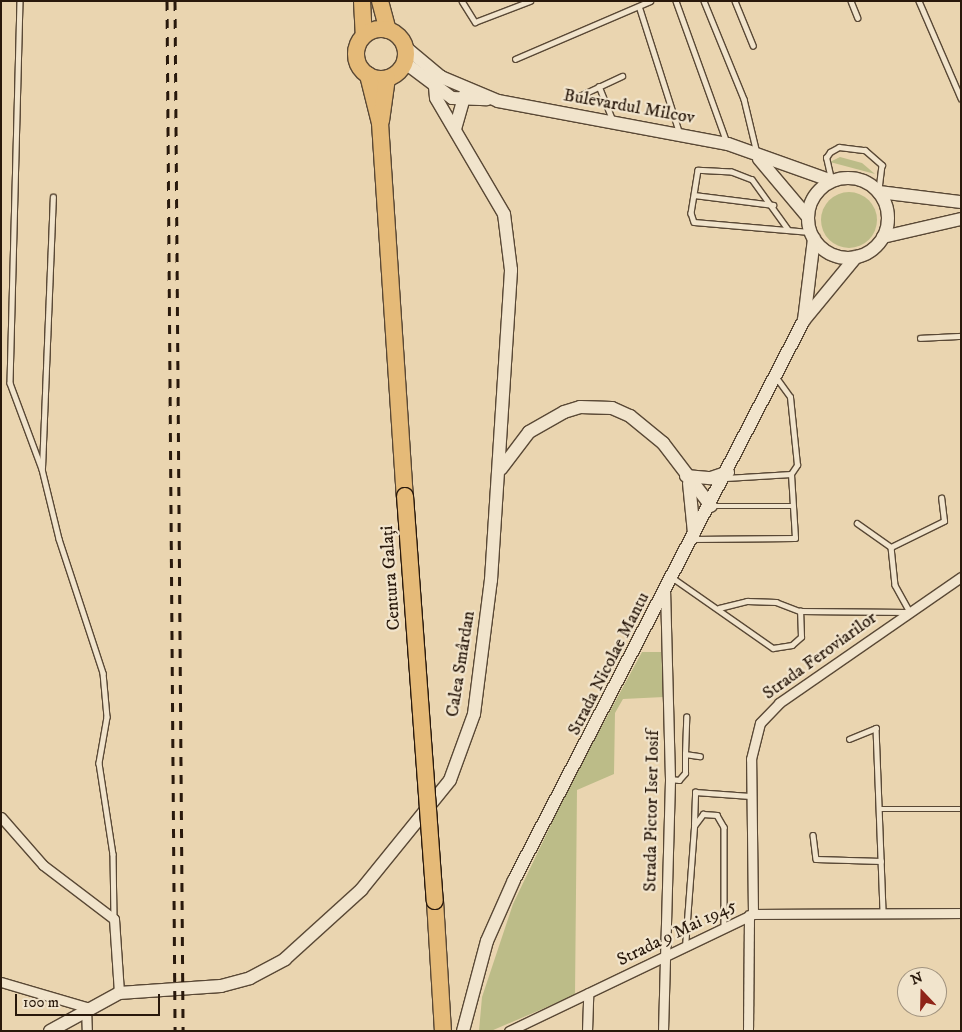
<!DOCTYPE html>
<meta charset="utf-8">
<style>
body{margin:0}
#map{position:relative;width:962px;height:1032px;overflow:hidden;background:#ead5b0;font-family:"IM FELL DW Pica",serif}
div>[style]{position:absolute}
.green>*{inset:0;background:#bcbc88}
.round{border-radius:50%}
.roads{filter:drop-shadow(1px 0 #594835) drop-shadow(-1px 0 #594835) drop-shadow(0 1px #594835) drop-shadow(0 -1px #594835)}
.lane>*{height:4.5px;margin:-2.25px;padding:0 2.25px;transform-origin:2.25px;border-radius:2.25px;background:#f1e4cc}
.street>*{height:9px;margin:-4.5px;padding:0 4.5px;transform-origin:4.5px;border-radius:4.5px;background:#f1e4cc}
.secondary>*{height:12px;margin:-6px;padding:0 6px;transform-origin:6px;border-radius:6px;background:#f1e4cc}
.secondary>.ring{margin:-6px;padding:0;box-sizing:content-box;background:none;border:12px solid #f1e4cc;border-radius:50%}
.highway>*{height:16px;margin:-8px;padding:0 8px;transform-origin:8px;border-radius:8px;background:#e5ba78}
.highway>.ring{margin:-8px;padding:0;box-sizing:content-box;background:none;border:16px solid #e5ba78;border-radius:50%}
.rail>*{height:3px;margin-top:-1.5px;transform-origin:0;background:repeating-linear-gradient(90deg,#29190c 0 9px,transparent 0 18px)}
.bridges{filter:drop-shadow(1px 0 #29190c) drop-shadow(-1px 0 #29190c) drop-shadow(0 1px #29190c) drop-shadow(0 -1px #29190c)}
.highway-bridge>*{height:16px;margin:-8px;padding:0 8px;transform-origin:8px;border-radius:8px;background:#e5ba78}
span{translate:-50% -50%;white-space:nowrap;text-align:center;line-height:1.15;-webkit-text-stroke:4.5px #f1e4cc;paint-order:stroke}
.street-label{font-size:18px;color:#29190c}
.frame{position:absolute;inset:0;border:2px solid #29190c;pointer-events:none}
.north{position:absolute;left:897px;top:967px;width:50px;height:50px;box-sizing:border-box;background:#f1e4cc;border:1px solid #a1937f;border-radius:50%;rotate:339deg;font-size:14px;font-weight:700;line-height:20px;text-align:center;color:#29190c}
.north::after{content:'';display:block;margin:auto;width:18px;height:22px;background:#8f2418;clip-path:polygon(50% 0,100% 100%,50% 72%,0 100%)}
.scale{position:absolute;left:15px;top:994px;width:145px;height:22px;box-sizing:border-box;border:2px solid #29190c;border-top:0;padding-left:6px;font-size:15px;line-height:18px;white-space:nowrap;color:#29190c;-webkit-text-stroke:4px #f1e4cc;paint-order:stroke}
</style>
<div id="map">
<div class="green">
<i style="clip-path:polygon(840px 157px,862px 163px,875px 174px,830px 162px)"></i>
<i class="round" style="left:821px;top:192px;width:56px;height:56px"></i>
<i style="clip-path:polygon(642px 652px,661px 652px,664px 697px,623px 699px,615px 713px,614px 774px,577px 790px,575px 995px,491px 1031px,479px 1031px,482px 997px,513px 904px,570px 785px)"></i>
</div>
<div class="roads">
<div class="lane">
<i style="left:20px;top:1px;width:382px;rotate:91.5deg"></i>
<i style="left:10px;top:383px;width:92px;rotate:69.6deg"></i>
<i style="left:42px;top:469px;width:72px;rotate:76.3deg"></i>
<i style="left:59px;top:539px;width:141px;rotate:71.8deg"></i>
<i style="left:103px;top:673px;width:44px;rotate:84.8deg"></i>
<i style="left:107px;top:717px;width:47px;rotate:99.9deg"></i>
<i style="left:99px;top:763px;width:92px;rotate:81.3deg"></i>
<i style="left:113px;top:854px;width:64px;rotate:89.1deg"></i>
<i style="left:462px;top:1px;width:25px;rotate:58deg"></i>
<i style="left:475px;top:22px;width:59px;rotate:-20.9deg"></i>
<i style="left:676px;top:1px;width:151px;rotate:70.2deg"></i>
<i style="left:704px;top:1px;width:106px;rotate:67.8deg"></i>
<i style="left:744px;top:99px;width:56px;rotate:76.5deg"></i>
<i style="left:735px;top:1px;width:48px;rotate:67.8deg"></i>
<i style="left:851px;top:1px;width:18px;rotate:68deg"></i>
<i style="left:919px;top:1px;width:106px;rotate:66.6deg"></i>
<i style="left:640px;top:9px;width:131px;rotate:72.3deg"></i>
<i style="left:515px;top:59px;width:147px;rotate:-23.2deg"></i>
<i style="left:599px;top:86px;width:37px;rotate:68deg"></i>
<i style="left:575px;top:98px;width:52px;rotate:-25.1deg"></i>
<i style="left:831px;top:179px;width:22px;rotate:-103deg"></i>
<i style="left:826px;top:158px;width:7px;rotate:-56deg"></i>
<i style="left:830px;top:152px;width:10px;rotate:-29deg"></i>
<i style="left:839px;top:147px;width:26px;rotate:7deg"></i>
<i style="left:865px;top:150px;width:23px;rotate:41deg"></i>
<i style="left:882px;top:165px;width:25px;rotate:97deg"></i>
<i style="left:694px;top:195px;width:80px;rotate:7.2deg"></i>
<i style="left:788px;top:230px;width:62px;rotate:-125.8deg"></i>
<i style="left:752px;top:180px;width:22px;rotate:-159deg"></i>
<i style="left:731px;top:172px;width:33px;rotate:-177deg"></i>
<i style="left:698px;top:170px;width:44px;rotate:99.2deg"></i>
<i style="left:691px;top:213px;width:9px;rotate:72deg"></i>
<i style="left:694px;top:222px;width:116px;rotate:4.9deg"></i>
<i style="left:920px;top:338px;width:41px;rotate:-2.8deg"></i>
<i style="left:42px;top:468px;width:271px;rotate:-87.7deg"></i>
<i style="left:726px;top:478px;width:65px;rotate:-3.5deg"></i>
<i style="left:712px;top:506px;width:81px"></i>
<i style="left:857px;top:523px;width:42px;rotate:35.2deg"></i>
<i style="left:891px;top:547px;width:38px;rotate:84deg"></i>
<i style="left:895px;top:585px;width:31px;rotate:61deg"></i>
<i style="left:693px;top:539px;width:102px;rotate:-0.6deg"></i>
<i style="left:795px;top:538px;width:64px;rotate:-93.6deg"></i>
<i style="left:791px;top:474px;width:11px;rotate:-56deg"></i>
<i style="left:797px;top:465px;width:68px;rotate:-95.9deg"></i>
<i style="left:790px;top:397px;width:24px;rotate:-126deg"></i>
<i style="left:891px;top:547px;width:59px;rotate:-26.1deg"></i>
<i style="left:944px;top:521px;width:23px;rotate:-97deg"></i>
<i style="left:673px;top:578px;width:122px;rotate:35deg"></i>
<i style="left:773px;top:648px;width:19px;rotate:-9deg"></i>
<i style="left:792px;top:645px;width:12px;rotate:-42deg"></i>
<i style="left:801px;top:637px;width:26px;rotate:-92deg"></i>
<i style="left:719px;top:608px;width:29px;rotate:-14deg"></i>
<i style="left:747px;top:601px;width:29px;rotate:2deg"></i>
<i style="left:776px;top:602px;width:26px;rotate:21deg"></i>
<i style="left:800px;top:611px;width:108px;rotate:0.5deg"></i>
<i style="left:849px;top:739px;width:29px;rotate:-22deg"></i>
<i style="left:876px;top:728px;width:185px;rotate:87.8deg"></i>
<i style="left:685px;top:754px;width:37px;rotate:-88deg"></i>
<i style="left:670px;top:779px;width:9px;rotate:6deg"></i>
<i style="left:679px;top:780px;width:9px;rotate:-49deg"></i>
<i style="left:685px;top:773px;width:19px;rotate:-90deg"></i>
<i style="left:685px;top:754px;width:15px;rotate:8deg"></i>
<i style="left:880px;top:809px;width:81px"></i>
<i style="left:694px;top:824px;width:32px;rotate:-88deg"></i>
<i style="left:695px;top:792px;width:55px;rotate:4.2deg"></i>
<i style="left:813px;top:835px;width:24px;rotate:83deg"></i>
<i style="left:816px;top:859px;width:65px;rotate:1.8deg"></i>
<i style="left:685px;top:947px;width:121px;rotate:-85.7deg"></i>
<i style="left:694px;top:826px;width:15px;rotate:-53deg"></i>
<i style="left:703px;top:814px;width:14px;rotate:4deg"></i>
<i style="left:717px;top:815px;width:14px;rotate:60deg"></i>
<i style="left:724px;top:827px;width:101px;rotate:90deg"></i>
</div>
<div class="street">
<i style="left:1px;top:817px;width:64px;rotate:48.8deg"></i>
<i style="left:43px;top:865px;width:89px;rotate:37.3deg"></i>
<i style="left:114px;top:919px;width:74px;rotate:86.1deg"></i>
<i style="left:753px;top:914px;width:155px;rotate:-90.7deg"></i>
<i style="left:751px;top:759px;width:37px;rotate:-76deg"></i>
<i style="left:760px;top:723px;width:28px;rotate:-46deg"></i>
<i style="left:779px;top:703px;width:221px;rotate:-34.7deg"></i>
<i style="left:1px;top:982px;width:89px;rotate:16.4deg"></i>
<i style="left:86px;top:1007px;width:24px;rotate:88deg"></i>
<i style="left:509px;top:1031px;width:271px;rotate:-25.6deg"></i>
<i style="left:753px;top:914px;width:208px;rotate:-0.3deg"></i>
<i style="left:587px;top:1031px;width:38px;rotate:-88deg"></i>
<i style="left:663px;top:1031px;width:252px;rotate:-88.4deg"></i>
<i style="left:670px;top:779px;width:187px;rotate:-91.5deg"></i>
<i style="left:748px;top:1031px;width:116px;rotate:-89.5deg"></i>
</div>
<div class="secondary">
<i style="left:404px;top:46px;width:48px;rotate:40deg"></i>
<i style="left:441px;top:77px;width:62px;rotate:22.8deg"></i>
<i style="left:498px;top:101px;width:234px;rotate:10.6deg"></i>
<i style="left:728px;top:144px;width:110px;rotate:19.6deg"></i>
<i style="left:404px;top:62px;width:60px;rotate:36.9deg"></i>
<i style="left:452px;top:98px;width:35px;rotate:2deg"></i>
<i style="left:455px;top:129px;width:36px;rotate:-74deg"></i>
<i style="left:759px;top:159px;width:75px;rotate:49.9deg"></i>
<i class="ring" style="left:808px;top:178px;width:68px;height:68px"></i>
<i style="left:879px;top:192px;width:83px;rotate:7deg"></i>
<i style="left:883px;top:237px;width:80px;rotate:-13deg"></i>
<i style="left:804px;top:320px;width:82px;rotate:-83deg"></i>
<i style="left:501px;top:469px;width:46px;rotate:-52.9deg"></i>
<i style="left:529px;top:432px;width:40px;rotate:-29.7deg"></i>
<i style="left:564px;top:412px;width:17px;rotate:-17deg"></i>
<i style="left:580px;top:407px;width:32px;rotate:2deg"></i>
<i style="left:612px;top:408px;width:20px;rotate:24deg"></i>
<i style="left:630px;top:416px;width:43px;rotate:39.3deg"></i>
<i style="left:663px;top:443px;width:79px;rotate:52.7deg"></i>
<i style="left:686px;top:476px;width:25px;rotate:5deg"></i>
<i style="left:711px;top:478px;width:18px;rotate:-19deg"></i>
<i style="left:689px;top:483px;width:50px;rotate:84.3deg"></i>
<i style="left:50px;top:1031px;width:79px;rotate:-28.8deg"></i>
<i style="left:119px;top:993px;width:102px;rotate:-3.9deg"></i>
<i style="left:221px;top:986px;width:30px;rotate:-15deg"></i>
<i style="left:250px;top:978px;width:40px;rotate:-28deg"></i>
<i style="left:285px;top:959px;width:103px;rotate:-42.2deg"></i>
<i style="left:361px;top:890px;width:141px;rotate:-51deg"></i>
<i style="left:450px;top:780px;width:70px;rotate:-70deg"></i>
<i style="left:474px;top:714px;width:135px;rotate:-82.8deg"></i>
<i style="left:491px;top:580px;width:311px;rotate:-86.3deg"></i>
<i style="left:511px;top:270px;width:56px;rotate:-97.1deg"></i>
<i style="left:504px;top:214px;width:134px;rotate:-120.4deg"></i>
<i style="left:436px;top:98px;width:12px;rotate:-95deg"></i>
<i style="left:435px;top:86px;width:11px;rotate:-56deg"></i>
<i style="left:463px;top:1031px;width:93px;rotate:-75.1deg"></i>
<i style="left:487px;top:941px;width:67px;rotate:-66.1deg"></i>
<i style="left:514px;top:880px;width:631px;rotate:-62.62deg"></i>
<i style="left:804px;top:320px;width:82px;rotate:-50.5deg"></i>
</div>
<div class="highway">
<i style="left:362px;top:1px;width:34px;rotate:87deg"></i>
<i style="left:380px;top:1px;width:30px;rotate:75deg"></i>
<i class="ring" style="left:356px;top:29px;width:34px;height:34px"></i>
<i style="left:368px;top:75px;width:49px;rotate:76deg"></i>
<i style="left:380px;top:123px;width:374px;rotate:86.2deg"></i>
<i style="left:381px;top:121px;width:43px;rotate:-82.1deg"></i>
<i style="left:435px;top:901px;width:130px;rotate:86.5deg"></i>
</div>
</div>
<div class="rail">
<i style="left:167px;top:1px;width:1030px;rotate:89.55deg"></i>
<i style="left:175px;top:1px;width:1030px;rotate:89.55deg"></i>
</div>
<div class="bridges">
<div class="highway-bridge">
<i style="left:405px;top:496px;width:406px;rotate:85.8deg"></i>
</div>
</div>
<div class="street-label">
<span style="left:629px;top:107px;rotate:10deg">Bulevardul Milcov</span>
<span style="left:391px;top:578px;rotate:-94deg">Centura Galați</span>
<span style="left:820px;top:656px;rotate:-36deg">Strada Feroviarilor</span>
<span style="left:461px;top:664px;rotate:-81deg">Calea Smârdan</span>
<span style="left:609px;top:664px;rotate:-63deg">Strada Nicolae Mantu</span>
<span style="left:652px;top:811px;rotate:-89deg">Strada Pictor Iser Iosif</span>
<span style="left:677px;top:933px;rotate:-26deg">Strada 9 Mai 1945</span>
</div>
<div class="frame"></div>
<div class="north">N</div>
<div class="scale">100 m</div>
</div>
